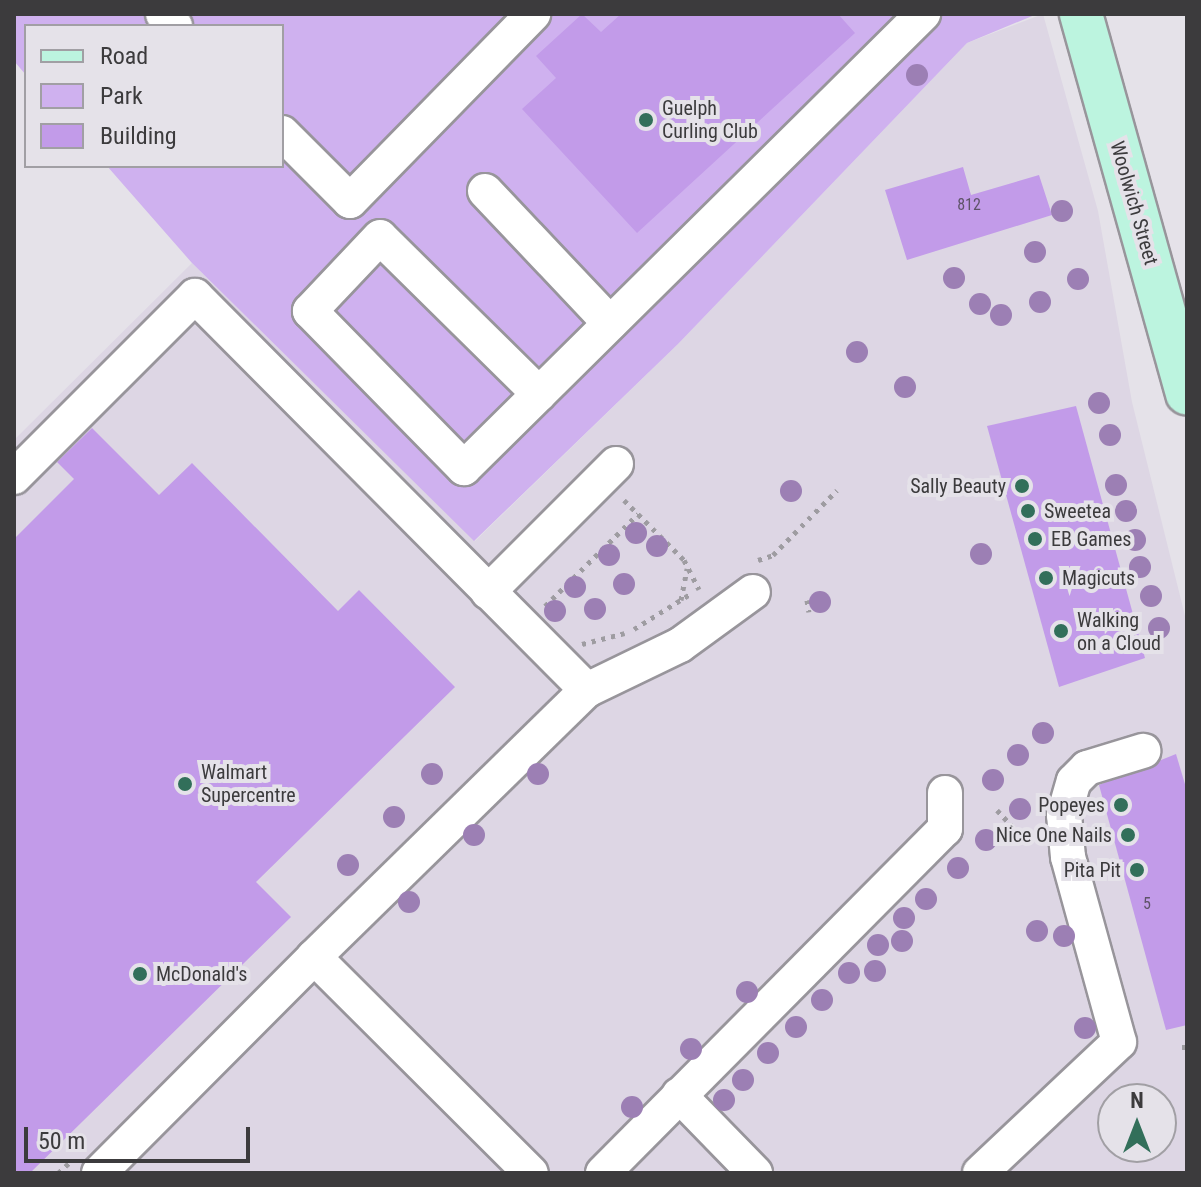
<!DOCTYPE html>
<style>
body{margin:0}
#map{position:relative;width:1201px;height:1187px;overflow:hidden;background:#e5e2e9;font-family:"Roboto Condensed",sans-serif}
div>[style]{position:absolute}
.built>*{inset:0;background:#ddd6e4}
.green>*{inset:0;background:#cfb1ef}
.building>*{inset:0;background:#c29be9}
.path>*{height:5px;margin-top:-2.5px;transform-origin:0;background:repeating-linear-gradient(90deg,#9e9ca1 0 4px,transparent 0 10px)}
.roads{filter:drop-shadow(2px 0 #98959b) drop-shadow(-2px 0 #98959b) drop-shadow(0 2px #98959b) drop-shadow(0 -2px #98959b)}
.minor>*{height:34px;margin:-17px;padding:0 17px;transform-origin:17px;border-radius:17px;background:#fff}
.major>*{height:42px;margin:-21px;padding:0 21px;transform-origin:21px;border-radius:21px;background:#bcf4df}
.trees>*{width:22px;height:22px;margin:-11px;border-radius:50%;background:#9c7fb4}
.dots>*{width:22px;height:22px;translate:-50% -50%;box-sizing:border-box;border:4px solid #e5e2e9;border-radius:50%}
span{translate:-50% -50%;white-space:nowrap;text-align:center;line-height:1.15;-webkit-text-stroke:8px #e5e2e9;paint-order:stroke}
.number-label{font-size:16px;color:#5e5368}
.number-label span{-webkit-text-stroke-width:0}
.poi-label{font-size:20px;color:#3c3b3d}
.left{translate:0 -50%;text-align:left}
.right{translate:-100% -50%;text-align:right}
.street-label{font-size:20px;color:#3c3b3d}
.frame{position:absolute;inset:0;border:16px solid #3c3b3d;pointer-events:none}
.legend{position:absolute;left:24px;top:24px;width:260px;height:144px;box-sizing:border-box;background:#e5e2e9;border:2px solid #a19fa4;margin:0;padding:10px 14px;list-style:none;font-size:24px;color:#3c3b3d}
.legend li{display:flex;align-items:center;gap:16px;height:40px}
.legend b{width:40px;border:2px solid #a19fa4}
.north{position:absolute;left:1097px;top:1083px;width:80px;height:80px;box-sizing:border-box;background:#e5e2e9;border:2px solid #a19fa4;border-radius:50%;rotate:0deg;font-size:22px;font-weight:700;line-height:32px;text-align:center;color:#3c3b3d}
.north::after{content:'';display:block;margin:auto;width:28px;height:36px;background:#326f5a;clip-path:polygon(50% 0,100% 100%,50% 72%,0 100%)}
.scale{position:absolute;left:24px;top:1127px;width:226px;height:36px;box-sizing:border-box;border:4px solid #3c3b3d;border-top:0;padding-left:10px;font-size:24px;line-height:28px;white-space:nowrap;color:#3c3b3d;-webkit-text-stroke:6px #e5e2e9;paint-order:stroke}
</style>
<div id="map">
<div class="built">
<i style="clip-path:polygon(evenodd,1043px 14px,1098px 211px,1132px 402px,1187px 624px,1187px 1173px,14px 1173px,14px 440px,192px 263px,475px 541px,678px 344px,967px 43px,1043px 14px,1113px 1099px,1161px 1099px,1161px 1147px,1113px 1147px,1113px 1099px)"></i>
</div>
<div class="green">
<i style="clip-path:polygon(14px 14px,1037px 14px,967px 43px,678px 344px,474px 541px,192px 263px,107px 166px,282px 166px,282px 26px,26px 26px,26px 75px,14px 61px)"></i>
</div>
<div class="building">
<i style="clip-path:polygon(582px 14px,601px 32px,621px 14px,838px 14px,855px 33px,637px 233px,522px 109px,556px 78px,536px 56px)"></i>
<i style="clip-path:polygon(963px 167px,971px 195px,1039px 175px,1052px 215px,907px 260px,885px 190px)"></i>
<i style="clip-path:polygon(1076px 406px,1145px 658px,1059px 687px,987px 426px)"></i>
<i style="clip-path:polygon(92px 428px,159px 495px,192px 463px,338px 611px,359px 590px,455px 687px,256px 882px,291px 917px,30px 1173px,14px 1173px,14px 539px,74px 479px,57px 462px)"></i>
<i style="clip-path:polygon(1176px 754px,1187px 791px,1187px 1025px,1166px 1030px,1099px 785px)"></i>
</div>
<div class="path">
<i style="left:624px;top:500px;width:85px;rotate:45deg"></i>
<i style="left:684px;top:560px;width:33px;rotate:63deg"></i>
<i style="left:758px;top:560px;width:16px;rotate:-18deg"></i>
<i style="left:773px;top:555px;width:91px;rotate:-45.4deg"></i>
<i style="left:681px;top:600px;width:32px;rotate:-79deg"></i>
<i style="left:807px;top:600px;width:12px;rotate:81deg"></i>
<i style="left:545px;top:606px;width:131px;rotate:-44.7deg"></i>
<i style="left:634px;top:629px;width:66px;rotate:-32deg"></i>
<i style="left:582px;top:644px;width:44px;rotate:-14.3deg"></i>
<i style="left:997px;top:810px;width:38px;rotate:47deg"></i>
<i style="left:1182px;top:1047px;width:5px"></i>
<i style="left:58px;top:1173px;width:15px;rotate:-42deg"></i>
</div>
<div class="roads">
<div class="minor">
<i style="left:163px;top:14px;width:17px;rotate:45deg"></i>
<i style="left:282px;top:133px;width:96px;rotate:45deg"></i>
<i style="left:350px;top:201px;width:262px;rotate:-45.6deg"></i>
<i style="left:485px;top:191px;width:182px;rotate:46.6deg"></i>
<i style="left:539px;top:394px;width:223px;rotate:-135.4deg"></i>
<i style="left:380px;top:237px;width:102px;rotate:133.4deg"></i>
<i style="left:310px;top:311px;width:220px;rotate:45.6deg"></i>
<i style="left:464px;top:468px;width:646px;rotate:-44.69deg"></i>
<i style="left:14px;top:477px;width:256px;rotate:-45deg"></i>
<i style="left:195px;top:296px;width:556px;rotate:45.15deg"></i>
<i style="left:488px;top:592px;width:181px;rotate:-45deg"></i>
<i style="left:314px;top:957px;width:382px;rotate:-44.4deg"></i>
<i style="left:587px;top:690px;width:103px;rotate:-25.8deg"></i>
<i style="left:680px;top:645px;width:90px;rotate:-36deg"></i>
<i style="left:679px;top:1095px;width:109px;rotate:45.7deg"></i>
<i style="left:99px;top:1173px;width:305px;rotate:-45.1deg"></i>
<i style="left:314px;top:957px;width:306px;rotate:44.9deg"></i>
<i style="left:603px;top:1173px;width:485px;rotate:-45.2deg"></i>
<i style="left:945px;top:829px;width:36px;rotate:-90deg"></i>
<i style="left:980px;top:1173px;width:191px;rotate:-43.3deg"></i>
<i style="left:1119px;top:1042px;width:192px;rotate:-105.4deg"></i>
<i style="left:1068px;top:857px;width:42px;rotate:-95.4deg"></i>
<i style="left:1064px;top:815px;width:35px;rotate:-74deg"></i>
<i style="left:1074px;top:781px;width:18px;rotate:-45deg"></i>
<i style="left:1087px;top:768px;width:59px;rotate:-16.9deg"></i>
</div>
<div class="major">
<i style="left:1081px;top:14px;width:394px;rotate:74.4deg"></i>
</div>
</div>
<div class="trees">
<i style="left:917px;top:75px"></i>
<i style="left:1062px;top:211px"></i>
<i style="left:1035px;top:252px"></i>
<i style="left:954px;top:278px"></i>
<i style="left:1078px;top:279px"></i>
<i style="left:1040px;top:302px"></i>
<i style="left:980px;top:304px"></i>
<i style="left:1001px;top:315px"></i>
<i style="left:857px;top:352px"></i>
<i style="left:905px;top:387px"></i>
<i style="left:1099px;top:403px"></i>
<i style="left:1110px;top:435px"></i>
<i style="left:1116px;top:485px"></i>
<i style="left:791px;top:491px"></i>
<i style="left:1126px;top:511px"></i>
<i style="left:636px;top:533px"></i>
<i style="left:1135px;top:540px"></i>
<i style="left:657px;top:546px"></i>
<i style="left:981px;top:554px"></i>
<i style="left:609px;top:555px"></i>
<i style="left:1140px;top:567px"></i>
<i style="left:624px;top:584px"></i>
<i style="left:575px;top:587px"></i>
<i style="left:1151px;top:596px"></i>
<i style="left:820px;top:602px"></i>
<i style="left:595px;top:609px"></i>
<i style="left:555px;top:611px"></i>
<i style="left:1159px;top:628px"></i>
<i style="left:1043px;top:733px"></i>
<i style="left:1018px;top:755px"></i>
<i style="left:432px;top:774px"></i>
<i style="left:538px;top:774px"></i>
<i style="left:993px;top:780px"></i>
<i style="left:1020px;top:809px"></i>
<i style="left:394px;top:817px"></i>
<i style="left:474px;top:835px"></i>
<i style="left:986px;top:840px"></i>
<i style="left:348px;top:865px"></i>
<i style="left:958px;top:868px"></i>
<i style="left:926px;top:899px"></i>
<i style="left:409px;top:902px"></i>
<i style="left:904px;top:918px"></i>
<i style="left:1037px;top:931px"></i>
<i style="left:1064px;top:936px"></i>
<i style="left:902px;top:941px"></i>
<i style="left:878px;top:945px"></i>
<i style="left:875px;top:971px"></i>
<i style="left:849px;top:973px"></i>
<i style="left:747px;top:992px"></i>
<i style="left:822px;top:1000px"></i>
<i style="left:796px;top:1027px"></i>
<i style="left:1085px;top:1028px"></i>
<i style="left:691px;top:1049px"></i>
<i style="left:768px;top:1053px"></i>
<i style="left:743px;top:1080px"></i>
<i style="left:724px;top:1100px"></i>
<i style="left:632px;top:1107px"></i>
</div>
<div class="dots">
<i style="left:646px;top:120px;background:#326f5a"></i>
<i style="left:1022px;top:486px;background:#326f5a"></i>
<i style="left:1028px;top:511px;background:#326f5a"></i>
<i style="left:1035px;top:539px;background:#326f5a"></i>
<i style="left:1046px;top:578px;background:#326f5a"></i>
<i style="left:1061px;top:631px;background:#326f5a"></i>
<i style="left:185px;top:784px;background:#326f5a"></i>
<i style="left:1121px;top:805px;background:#326f5a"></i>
<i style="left:1128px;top:835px;background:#326f5a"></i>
<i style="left:1137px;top:870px;background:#326f5a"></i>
<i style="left:140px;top:974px;background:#326f5a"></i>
</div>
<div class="number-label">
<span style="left:969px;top:205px">812</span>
<span style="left:1147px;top:904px">5</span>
</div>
<div class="poi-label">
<span class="left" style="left:662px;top:120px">Guelph<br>Curling Club</span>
<span class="right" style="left:1006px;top:486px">Sally Beauty</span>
<span class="left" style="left:1044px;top:511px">Sweetea</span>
<span class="left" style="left:1051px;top:539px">EB Games</span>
<span class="left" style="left:1062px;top:578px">Magicuts</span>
<span class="left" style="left:1077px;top:632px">Walking<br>on a Cloud</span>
<span class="left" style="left:201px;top:784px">Walmart<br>Supercentre</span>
<span class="right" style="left:1105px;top:805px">Popeyes</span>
<span class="right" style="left:1112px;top:835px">Nice One Nails</span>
<span class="right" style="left:1121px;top:870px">Pita Pit</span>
<span class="left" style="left:156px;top:974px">McDonald's</span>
</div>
<div class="street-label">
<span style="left:1134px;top:203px;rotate:74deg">Woolwich Street</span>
</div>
<div class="frame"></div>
<ul class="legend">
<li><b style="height:10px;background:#bcf4df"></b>Road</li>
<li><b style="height:22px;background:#cfb1ef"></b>Park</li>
<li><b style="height:22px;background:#c29be9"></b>Building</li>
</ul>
<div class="north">N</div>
<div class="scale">50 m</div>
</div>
